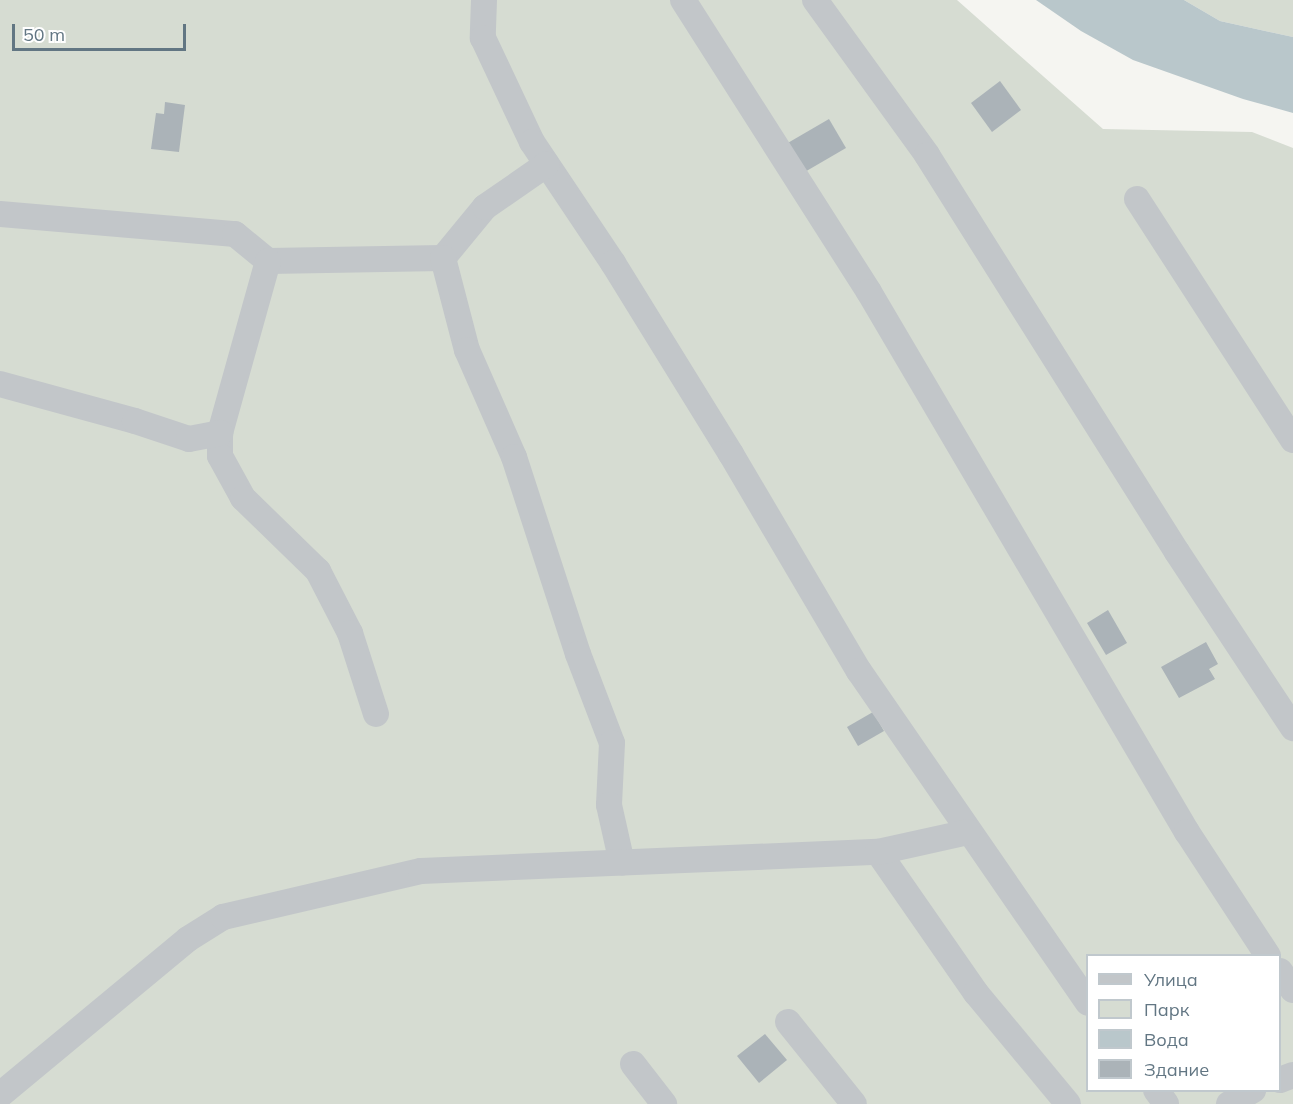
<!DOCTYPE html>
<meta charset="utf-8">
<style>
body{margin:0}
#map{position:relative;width:1293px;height:1104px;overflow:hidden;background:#f5f5f1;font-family:Mulish,sans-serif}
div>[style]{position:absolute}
.green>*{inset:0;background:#d6dcd2}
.water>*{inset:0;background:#b9c7cb}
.building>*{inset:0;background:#abb3b8}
.minor>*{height:26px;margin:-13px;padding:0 13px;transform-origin:13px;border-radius:13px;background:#c2c6c9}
span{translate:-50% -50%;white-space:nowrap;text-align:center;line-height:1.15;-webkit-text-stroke:6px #fff;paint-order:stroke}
.legend{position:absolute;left:1086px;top:954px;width:195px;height:138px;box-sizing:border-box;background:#fff;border:2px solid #c0c8cd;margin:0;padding:8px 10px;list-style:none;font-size:18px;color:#627683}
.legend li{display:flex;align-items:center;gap:12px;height:30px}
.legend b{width:30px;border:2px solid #c0c8cd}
.scale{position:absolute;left:12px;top:24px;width:174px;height:27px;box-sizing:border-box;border:3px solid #627683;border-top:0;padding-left:8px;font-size:18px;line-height:21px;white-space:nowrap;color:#627683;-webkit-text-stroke:4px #fff;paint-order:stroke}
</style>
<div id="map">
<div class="green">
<i style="clip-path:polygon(evenodd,0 0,957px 0,1103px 129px,1252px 132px,1293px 148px,1293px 1104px,0 1104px,0 0,1088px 956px,1280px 956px,1280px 1090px,1088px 1090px,1088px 956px)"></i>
<i style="clip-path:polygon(1184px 0,1293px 0,1293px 37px,1220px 21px)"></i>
</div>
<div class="water">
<i style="clip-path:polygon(1036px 0,1184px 0,1220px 21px,1293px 37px,1293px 113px,1243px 99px,1133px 60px,1081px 31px)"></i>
</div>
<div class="building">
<i style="clip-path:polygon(1000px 81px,1021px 110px,992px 132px,971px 103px)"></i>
<i style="clip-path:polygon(165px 102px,185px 105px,179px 152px,151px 149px,156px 113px,164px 114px)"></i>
<i style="clip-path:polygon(829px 119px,846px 148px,803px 173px,786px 144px)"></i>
<i style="clip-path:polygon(1108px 610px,1127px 643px,1106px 655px,1087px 623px)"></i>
<i style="clip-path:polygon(1206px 642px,1218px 664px,1209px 669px,1215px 679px,1179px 698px,1161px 667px)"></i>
<i style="clip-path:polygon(873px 712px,884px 731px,858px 746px,847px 727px)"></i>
<i style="clip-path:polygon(765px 1034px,787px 1060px,759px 1083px,737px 1056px)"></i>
</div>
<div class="minor">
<i style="left:484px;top:0;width:38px;rotate:92deg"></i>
<i style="left:483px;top:38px;width:115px;rotate:64.8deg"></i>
<i style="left:532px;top:142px;width:146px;rotate:56.2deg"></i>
<i style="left:613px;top:263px;width:225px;rotate:58.3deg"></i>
<i style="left:731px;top:454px;width:252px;rotate:59.5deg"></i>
<i style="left:859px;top:671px;width:403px;rotate:55.4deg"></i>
<i style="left:683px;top:0;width:346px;rotate:57.5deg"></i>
<i style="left:869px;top:292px;width:627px;rotate:59.51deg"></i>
<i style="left:1187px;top:832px;width:148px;rotate:56.8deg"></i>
<i style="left:815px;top:0;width:191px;rotate:54.1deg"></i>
<i style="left:927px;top:155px;width:469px;rotate:57.8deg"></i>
<i style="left:1177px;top:552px;width:211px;rotate:56.6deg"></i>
<i style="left:1137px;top:199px;width:287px;rotate:57.1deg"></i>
<i style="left:0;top:214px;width:236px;rotate:4.9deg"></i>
<i style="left:235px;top:234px;width:43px;rotate:39.3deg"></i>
<i style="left:268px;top:261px;width:175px;rotate:-1deg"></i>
<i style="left:443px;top:258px;width:66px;rotate:-50.5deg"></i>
<i style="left:485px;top:207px;width:75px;rotate:-34.7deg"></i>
<i style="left:443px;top:258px;width:95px;rotate:75.4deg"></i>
<i style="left:467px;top:350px;width:117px;rotate:66.3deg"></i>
<i style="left:514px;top:457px;width:207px;rotate:72deg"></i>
<i style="left:578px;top:654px;width:95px;rotate:69.1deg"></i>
<i style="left:612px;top:743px;width:62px;rotate:92.8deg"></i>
<i style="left:609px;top:805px;width:59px;rotate:77.4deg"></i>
<i style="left:268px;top:261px;width:179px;rotate:105.6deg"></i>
<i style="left:220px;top:433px;width:23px;rotate:90deg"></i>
<i style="left:220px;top:456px;width:48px;rotate:61.3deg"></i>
<i style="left:243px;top:498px;width:105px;rotate:44.2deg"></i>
<i style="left:318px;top:571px;width:70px;rotate:62.7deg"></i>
<i style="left:350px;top:633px;width:85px;rotate:72.2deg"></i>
<i style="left:0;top:384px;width:140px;rotate:15.3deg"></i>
<i style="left:135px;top:421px;width:57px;rotate:18.4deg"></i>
<i style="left:189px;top:439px;width:32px;rotate:-11deg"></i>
<i style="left:878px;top:852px;width:172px;rotate:55.2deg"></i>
<i style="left:976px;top:993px;width:144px;rotate:50.3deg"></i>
<i style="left:1280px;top:971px;width:23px;rotate:56deg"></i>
<i style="left:788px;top:1022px;width:105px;rotate:51.2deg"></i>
<i style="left:633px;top:1064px;width:51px;rotate:52.2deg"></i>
<i style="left:1280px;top:1080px;width:14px;rotate:-21deg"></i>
<i style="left:1156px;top:1090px;width:17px;rotate:54deg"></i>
<i style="left:0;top:1095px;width:244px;rotate:-39.7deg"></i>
<i style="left:188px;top:939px;width:41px;rotate:-32.2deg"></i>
<i style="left:223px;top:917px;width:203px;rotate:-13.1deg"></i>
<i style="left:421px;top:871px;width:457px;rotate:-2.4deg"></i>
<i style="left:878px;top:852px;width:92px;rotate:-12.5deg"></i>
<i style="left:1229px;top:1104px;width:28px;rotate:-30deg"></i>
</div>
<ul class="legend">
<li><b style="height:8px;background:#c2c6c9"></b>Улица</li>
<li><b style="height:16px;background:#d6dcd2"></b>Парк</li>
<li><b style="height:16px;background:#b9c7cb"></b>Вода</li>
<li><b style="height:16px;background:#abb3b8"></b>Здание</li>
</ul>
<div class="scale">50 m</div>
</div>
